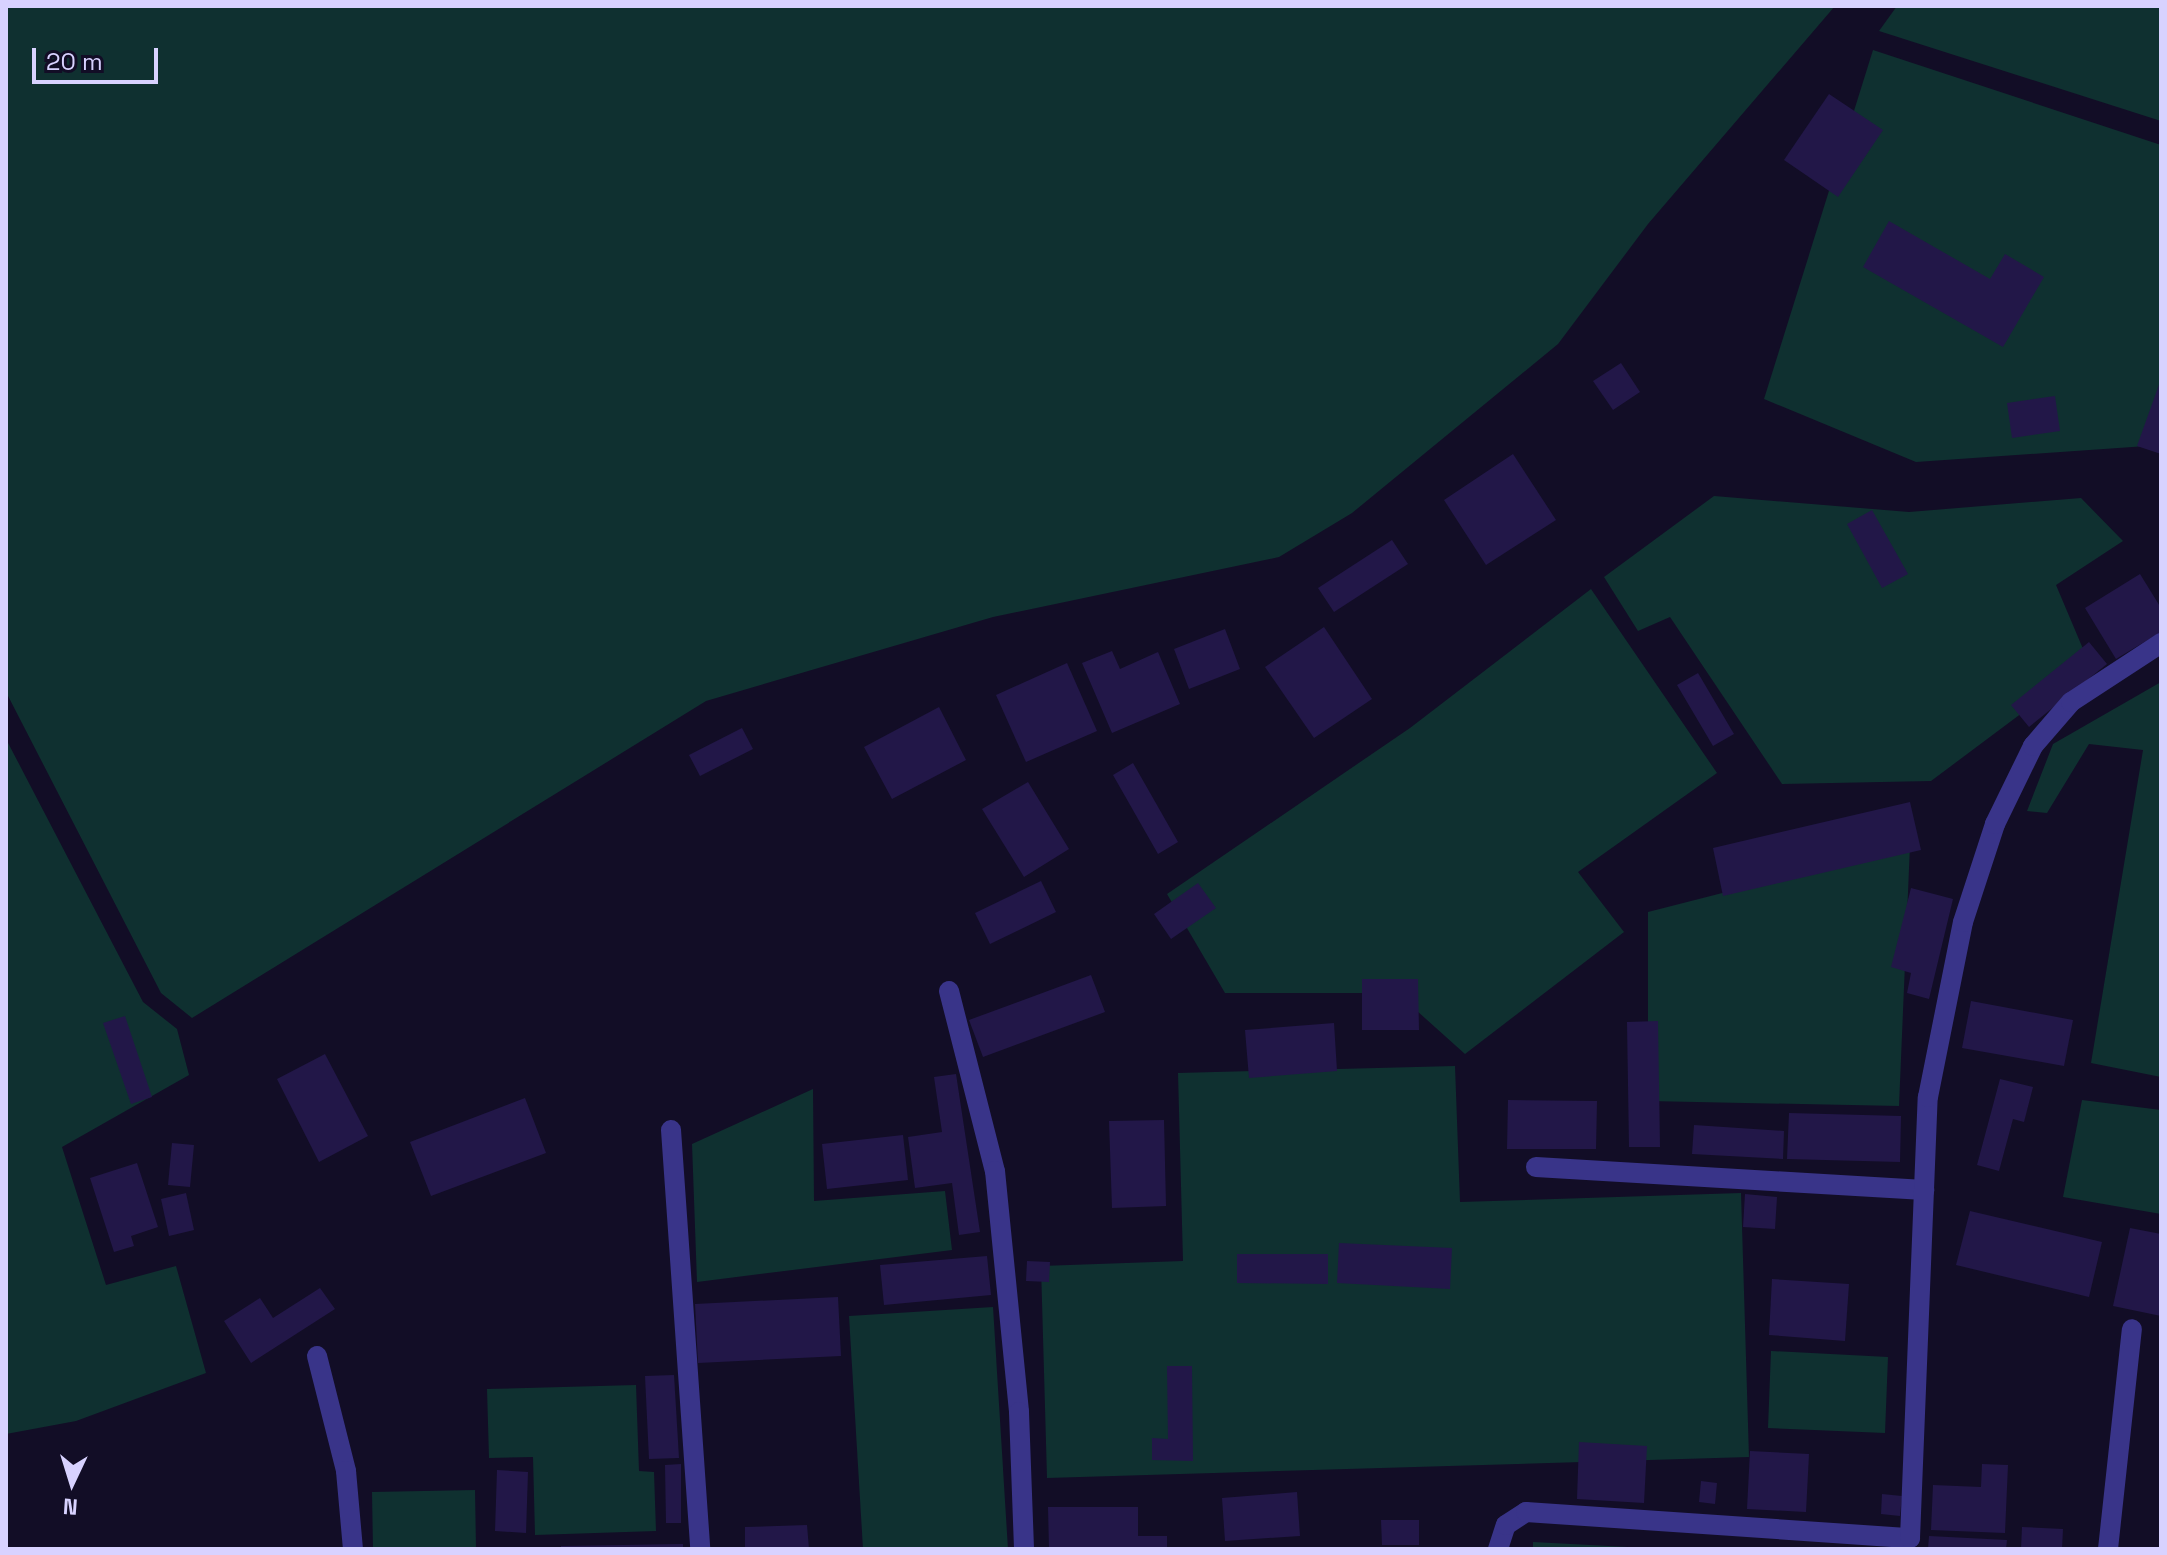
<!DOCTYPE html>
<style>
body{margin:0}
#map{position:relative;width:2167px;height:1555px;overflow:hidden;background:#120d26;font-family:"Space Grotesk",sans-serif}
div>[style]{position:absolute}
.green>*{inset:0;background:#0f3030}
.building>*{inset:0;background:#221748}
.minor>*{height:20px;margin:-10px;padding:0 10px;transform-origin:10px;border-radius:10px;background:#393489}
span{translate:-50% -50%;white-space:nowrap;text-align:center;line-height:1.15;-webkit-text-stroke:6px #120d26;paint-order:stroke}
.frame{position:absolute;inset:0;border:8px solid #d8d2ff;pointer-events:none}
.north{position:absolute;left:32px;top:1443px;width:80px;height:80px;-webkit-text-stroke:6px #120d26;paint-order:stroke;rotate:184deg;font-size:22px;font-weight:700;line-height:32px;text-align:center;color:#d8d2ff}
.north::after{content:'';display:block;margin:auto;width:28px;height:36px;background:#d8d2ff;clip-path:polygon(50% 0,100% 100%,50% 72%,0 100%)}
.scale{position:absolute;left:32px;top:48px;width:126px;height:36px;box-sizing:border-box;border:4px solid #d8d2ff;border-top:0;padding-left:10px;font-size:24px;line-height:28px;white-space:nowrap;color:#d8d2ff;-webkit-text-stroke:6px #120d26;paint-order:stroke}
</style>
<div id="map">
<div class="green">
<i style="clip-path:polygon(6px 6px,1835px 6px,1648px 224px,1558px 344px,1352px 513px,1279px 557px,993px 617px,706px 701px,192px 1018px,161px 993px,6px 692px)"></i>
<i style="clip-path:polygon(1897px 6px,2161px 6px,2161px 121px,1879px 31px)"></i>
<i style="clip-path:polygon(1873px 50px,2161px 145px,2161px 445px,1916px 462px,1764px 399px)"></i>
<i style="clip-path:polygon(1714px 496px,1909px 512px,2081px 498px,2123px 541px,2056px 585px,2089px 663px,1931px 781px,1782px 784px,1670px 617px,1638px 631px,1604px 577px)"></i>
<i style="clip-path:polygon(1591px 589px,1717px 773px,1578px 872px,1624px 932px,1465px 1054px,1397px 993px,1225px 993px,1167px 894px,1410px 728px)"></i>
<i style="clip-path:polygon(2161px 682px,2161px 1077px,2091px 1063px,2143px 750px,2089px 744px,2047px 813px,2027px 811px,2053px 744px)"></i>
<i style="clip-path:polygon(6px 739px,143px 1002px,177px 1029px,189px 1075px,62px 1147px,106px 1285px,176px 1266px,206px 1373px,76px 1421px,6px 1434px)"></i>
<i style="clip-path:polygon(1910px 845px,1899px 1106px,1648px 1101px,1648px 912px)"></i>
<i style="clip-path:polygon(1455px 1066px,1460px 1202px,1741px 1193px,1749px 1457px,1047px 1478px,1041px 1266px,1183px 1261px,1178px 1073px)"></i>
<i style="clip-path:polygon(813px 1089px,814px 1201px,945px 1191px,952px 1250px,697px 1282px,692px 1144px)"></i>
<i style="clip-path:polygon(2082px 1100px,2161px 1110px,2161px 1214px,2063px 1197px)"></i>
<i style="clip-path:polygon(993px 1307px,1008px 1549px,863px 1549px,849px 1316px)"></i>
<i style="clip-path:polygon(1771px 1351px,1888px 1357px,1885px 1433px,1768px 1428px)"></i>
<i style="clip-path:polygon(636px 1385px,639px 1471px,654px 1472px,656px 1531px,535px 1535px,533px 1457px,489px 1458px,487px 1389px)"></i>
<i style="clip-path:polygon(475px 1490px,476px 1549px,373px 1549px,372px 1492px)"></i>
<i style="clip-path:polygon(1533px 1542px,1666px 1549px,1533px 1549px)"></i>
</div>
<div class="building">
<i style="clip-path:polygon(1829px 94px,1883px 130px,1838px 197px,1784px 160px)"></i>
<i style="clip-path:polygon(1889px 221px,1990px 279px,2005px 254px,2044px 277px,2003px 347px,1863px 267px)"></i>
<i style="clip-path:polygon(1621px 363px,1640px 392px,1613px 410px,1593px 381px)"></i>
<i style="clip-path:polygon(2161px 379px,2161px 454px,2137px 446px)"></i>
<i style="clip-path:polygon(2055px 396px,2060px 431px,2012px 438px,2007px 403px)"></i>
<i style="clip-path:polygon(1513px 454px,1556px 520px,1486px 565px,1444px 500px)"></i>
<i style="clip-path:polygon(1872px 510px,1908px 574px,1882px 588px,1847px 524px)"></i>
<i style="clip-path:polygon(1392px 540px,1408px 564px,1334px 612px,1318px 588px)"></i>
<i style="clip-path:polygon(2140px 574px,2161px 608px,2161px 632px,2116px 659px,2085px 608px)"></i>
<i style="clip-path:polygon(1324px 627px,1372px 699px,1314px 738px,1265px 667px)"></i>
<i style="clip-path:polygon(1225px 629px,1240px 669px,1189px 689px,1174px 649px)"></i>
<i style="clip-path:polygon(2089px 642px,2107px 664px,2029px 727px,2011px 705px)"></i>
<i style="clip-path:polygon(1112px 651px,1120px 669px,1158px 652px,1180px 704px,1112px 733px,1082px 663px)"></i>
<i style="clip-path:polygon(1067px 663px,1097px 731px,1026px 762px,996px 695px)"></i>
<i style="clip-path:polygon(1698px 673px,1734px 734px,1713px 746px,1677px 685px)"></i>
<i style="clip-path:polygon(939px 707px,966px 760px,892px 799px,864px 747px)"></i>
<i style="clip-path:polygon(742px 728px,753px 749px,700px 776px,689px 755px)"></i>
<i style="clip-path:polygon(1133px 763px,1178px 842px,1158px 854px,1113px 775px)"></i>
<i style="clip-path:polygon(1028px 782px,1069px 849px,1024px 877px,982px 809px)"></i>
<i style="clip-path:polygon(1910px 802px,1921px 850px,1723px 896px,1713px 848px)"></i>
<i style="clip-path:polygon(1041px 881px,1056px 912px,990px 944px,975px 913px)"></i>
<i style="clip-path:polygon(1198px 883px,1216px 908px,1171px 939px,1154px 914px)"></i>
<i style="clip-path:polygon(1911px 888px,1953px 899px,1929px 999px,1907px 993px,1911px 973px,1891px 967px)"></i>
<i style="clip-path:polygon(1091px 975px,1105px 1012px,983px 1057px,969px 1020px)"></i>
<i style="clip-path:polygon(1362px 979px,1418px 979px,1419px 1030px,1362px 1030px)"></i>
<i style="clip-path:polygon(1971px 1001px,2073px 1020px,2064px 1066px,1962px 1048px)"></i>
<i style="clip-path:polygon(125px 1016px,152px 1097px,131px 1104px,103px 1023px)"></i>
<i style="clip-path:polygon(1658px 1021px,1660px 1147px,1629px 1147px,1627px 1022px)"></i>
<i style="clip-path:polygon(1334px 1023px,1337px 1071px,1249px 1078px,1245px 1030px)"></i>
<i style="clip-path:polygon(325px 1054px,368px 1136px,319px 1162px,277px 1079px)"></i>
<i style="clip-path:polygon(956px 1074px,980px 1232px,959px 1235px,952px 1183px,915px 1188px,908px 1137px,942px 1132px,934px 1077px)"></i>
<i style="clip-path:polygon(2000px 1079px,2033px 1087px,2024px 1122px,2013px 1119px,1999px 1171px,1977px 1165px)"></i>
<i style="clip-path:polygon(525px 1098px,546px 1153px,431px 1196px,410px 1142px)"></i>
<i style="clip-path:polygon(1508px 1100px,1597px 1101px,1596px 1149px,1507px 1149px)"></i>
<i style="clip-path:polygon(1789px 1113px,1901px 1116px,1900px 1162px,1787px 1159px)"></i>
<i style="clip-path:polygon(1164px 1120px,1166px 1206px,1112px 1208px,1109px 1121px)"></i>
<i style="clip-path:polygon(1694px 1125px,1784px 1131px,1783px 1159px,1692px 1154px)"></i>
<i style="clip-path:polygon(903px 1135px,908px 1180px,827px 1189px,822px 1144px)"></i>
<i style="clip-path:polygon(172px 1143px,194px 1145px,190px 1187px,168px 1185px)"></i>
<i style="clip-path:polygon(137px 1163px,158px 1227px,131px 1236px,134px 1246px,114px 1252px,90px 1178px)"></i>
<i style="clip-path:polygon(186px 1193px,194px 1230px,169px 1236px,161px 1199px)"></i>
<i style="clip-path:polygon(1745px 1194px,1777px 1197px,1775px 1229px,1743px 1227px)"></i>
<i style="clip-path:polygon(1970px 1211px,2102px 1242px,2089px 1297px,1956px 1265px)"></i>
<i style="clip-path:polygon(2130px 1228px,2161px 1234px,2161px 1316px,2113px 1306px)"></i>
<i style="clip-path:polygon(1339px 1243px,1452px 1248px,1450px 1289px,1337px 1283px)"></i>
<i style="clip-path:polygon(1237px 1254px,1328px 1254px,1328px 1284px,1237px 1283px)"></i>
<i style="clip-path:polygon(987px 1256px,991px 1295px,884px 1305px,880px 1265px)"></i>
<i style="clip-path:polygon(1027px 1261px,1050px 1262px,1049px 1282px,1026px 1281px)"></i>
<i style="clip-path:polygon(1772px 1279px,1849px 1284px,1845px 1341px,1769px 1335px)"></i>
<i style="clip-path:polygon(320px 1288px,335px 1309px,251px 1363px,224px 1321px,260px 1298px,273px 1318px)"></i>
<i style="clip-path:polygon(838px 1297px,841px 1356px,698px 1363px,695px 1304px)"></i>
<i style="clip-path:polygon(1167px 1366px,1192px 1366px,1193px 1461px,1152px 1460px,1152px 1438px,1168px 1439px)"></i>
<i style="clip-path:polygon(674px 1375px,679px 1458px,649px 1459px,645px 1376px)"></i>
<i style="clip-path:polygon(1579px 1442px,1647px 1446px,1644px 1503px,1577px 1499px)"></i>
<i style="clip-path:polygon(1750px 1451px,1809px 1454px,1806px 1512px,1747px 1509px)"></i>
<i style="clip-path:polygon(681px 1464px,681px 1523px,666px 1523px,665px 1465px)"></i>
<i style="clip-path:polygon(1982px 1464px,2008px 1465px,2005px 1533px,1931px 1530px,1933px 1485px,1981px 1487px)"></i>
<i style="clip-path:polygon(497px 1470px,528px 1472px,526px 1533px,495px 1531px)"></i>
<i style="clip-path:polygon(1701px 1481px,1717px 1483px,1715px 1504px,1699px 1502px)"></i>
<i style="clip-path:polygon(1297px 1492px,1300px 1536px,1225px 1541px,1222px 1498px)"></i>
<i style="clip-path:polygon(1882px 1494px,1902px 1496px,1900px 1516px,1881px 1514px)"></i>
<i style="clip-path:polygon(1048px 1507px,1138px 1507px,1138px 1536px,1167px 1536px,1167px 1549px,1049px 1549px)"></i>
<i style="clip-path:polygon(1381px 1520px,1419px 1520px,1419px 1545px,1382px 1545px)"></i>
<i style="clip-path:polygon(807px 1525px,809px 1549px,745px 1549px,745px 1527px)"></i>
<i style="clip-path:polygon(2022px 1527px,2063px 1529px,2062px 1549px,2021px 1549px)"></i>
<i style="clip-path:polygon(1929px 1536px,2007px 1540px,2006px 1549px,1928px 1549px)"></i>
<i style="clip-path:polygon(683px 1544px,683px 1549px,561px 1549px,561px 1546px)"></i>
</div>
<div class="minor">
<i style="left:949px;top:991px;width:186px;rotate:75.7deg"></i>
<i style="left:995px;top:1171px;width:242px;rotate:84.3deg"></i>
<i style="left:1019px;top:1412px;width:137px;rotate:87.9deg"></i>
<i style="left:671px;top:1130px;width:420px;rotate:86deg"></i>
<i style="left:1536px;top:1167px;width:389px;rotate:3.4deg"></i>
<i style="left:317px;top:1356px;width:119px;rotate:75.8deg"></i>
<i style="left:346px;top:1471px;width:78px;rotate:84.9deg"></i>
<i style="left:1498px;top:1549px;width:25px;rotate:-72deg"></i>
<i style="left:1506px;top:1525px;width:24px;rotate:-33deg"></i>
<i style="left:1526px;top:1512px;width:385px;rotate:3.9deg"></i>
<i style="left:1910px;top:1538px;width:441px;rotate:-87.7deg"></i>
<i style="left:1928px;top:1097px;width:178px;rotate:-78.7deg"></i>
<i style="left:1963px;top:922px;width:103px;rotate:-71.9deg"></i>
<i style="left:1995px;top:824px;width:87px;rotate:-64deg"></i>
<i style="left:2033px;top:746px;width:58px;rotate:-49.2deg"></i>
<i style="left:2071px;top:702px;width:108px;rotate:-33.2deg"></i>
<i style="left:2108px;top:1549px;width:221px;rotate:-83.8deg"></i>
</div>
<div class="frame"></div>
<div class="north">N</div>
<div class="scale">20 m</div>
</div>
